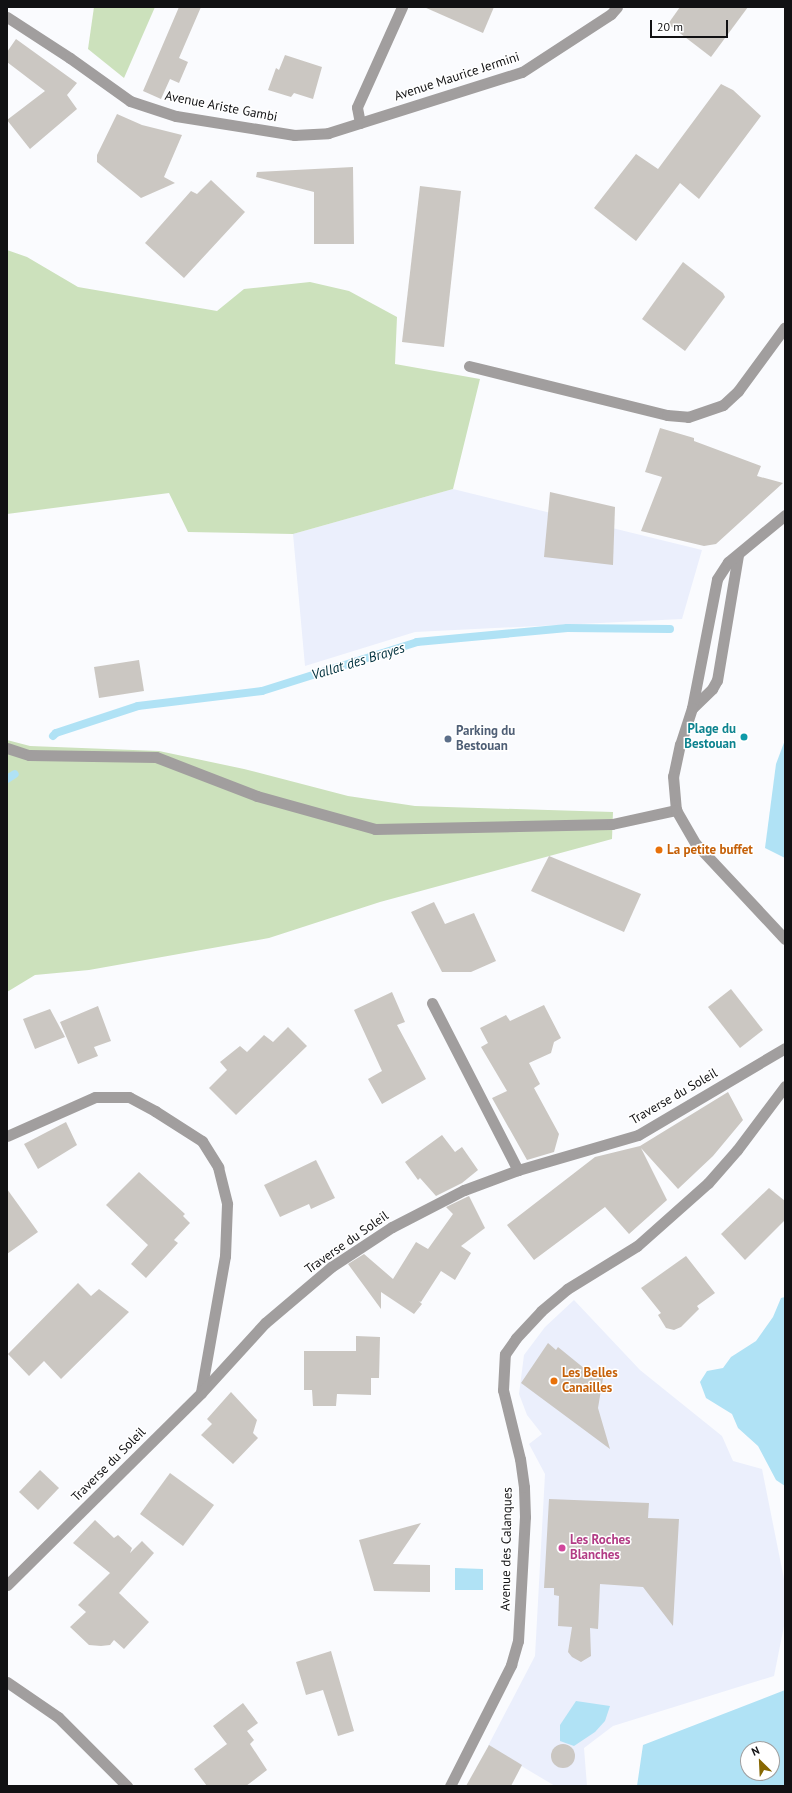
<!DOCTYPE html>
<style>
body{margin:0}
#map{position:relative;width:792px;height:1793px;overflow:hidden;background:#fafbfe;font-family:"PT Sans",sans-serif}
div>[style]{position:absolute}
.built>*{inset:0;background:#ebeffc}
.green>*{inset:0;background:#cce1bc}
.water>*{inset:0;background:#b0e2f5}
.stream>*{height:8px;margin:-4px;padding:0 4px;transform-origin:4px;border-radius:4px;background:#b0e2f5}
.building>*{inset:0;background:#cbc7c2}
.round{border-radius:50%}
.service>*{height:11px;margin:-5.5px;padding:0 5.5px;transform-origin:5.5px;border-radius:5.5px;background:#a19e9e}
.minor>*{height:11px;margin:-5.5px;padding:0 5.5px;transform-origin:5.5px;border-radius:5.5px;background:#a19e9e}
.dots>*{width:11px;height:11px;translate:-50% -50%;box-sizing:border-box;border:2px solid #fff;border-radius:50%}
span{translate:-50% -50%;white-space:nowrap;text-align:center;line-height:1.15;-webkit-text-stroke:3px #fff;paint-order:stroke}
.street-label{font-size:13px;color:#111113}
.culture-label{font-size:13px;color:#0d838f;font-weight:700}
.right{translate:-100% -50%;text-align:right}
.service-label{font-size:13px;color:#4e5e75;font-weight:700}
.left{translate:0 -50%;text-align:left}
.food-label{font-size:13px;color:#c56008;font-weight:700}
.hotel-label{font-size:13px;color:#b23c85;font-weight:700}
.water-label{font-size:14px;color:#02323f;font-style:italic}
.frame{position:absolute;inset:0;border:8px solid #111113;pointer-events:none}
.north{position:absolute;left:740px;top:1741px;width:40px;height:40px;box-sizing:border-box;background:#fff;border:1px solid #a0a0a1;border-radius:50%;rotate:336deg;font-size:11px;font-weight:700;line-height:16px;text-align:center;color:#111113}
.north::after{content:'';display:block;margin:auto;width:14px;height:18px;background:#876702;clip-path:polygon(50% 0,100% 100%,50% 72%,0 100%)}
.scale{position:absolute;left:650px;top:20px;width:78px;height:18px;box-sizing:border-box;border:2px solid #111113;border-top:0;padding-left:5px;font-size:12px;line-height:14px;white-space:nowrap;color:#111113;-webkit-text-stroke:3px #fff;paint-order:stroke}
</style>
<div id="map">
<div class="built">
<i style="clip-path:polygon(453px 489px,702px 550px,682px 619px,415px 632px,305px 666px,293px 534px)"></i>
<i style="clip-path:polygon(574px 1300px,640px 1370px,722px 1436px,733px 1461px,762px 1469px,785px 1584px,785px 1621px,774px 1676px,613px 1726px,584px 1748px,587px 1786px,555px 1786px,488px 1746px,535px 1656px,545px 1474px,529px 1444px,542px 1434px,527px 1415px,519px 1394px,524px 1355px,545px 1327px)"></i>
</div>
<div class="green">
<i style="clip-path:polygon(94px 7px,155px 7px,124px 78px,88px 49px)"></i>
<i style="clip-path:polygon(7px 250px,27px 257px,78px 287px,217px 311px,244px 289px,310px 282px,349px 291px,397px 317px,395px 364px,480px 379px,453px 489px,293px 534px,188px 532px,169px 493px,7px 514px)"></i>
<i style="clip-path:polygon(7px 740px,30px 746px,159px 751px,244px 769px,348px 796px,415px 806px,613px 812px,612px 839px,380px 902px,269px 938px,89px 970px,35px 975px,7px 992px)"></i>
</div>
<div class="water">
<i style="clip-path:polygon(785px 740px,785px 858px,765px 848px,776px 764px)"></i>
<i style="clip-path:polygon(785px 1297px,785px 1486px,776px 1480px,758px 1446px,738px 1428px,732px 1414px,706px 1398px,700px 1382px,707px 1371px,723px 1368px,731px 1357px,756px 1341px,773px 1317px,781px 1298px)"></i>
<i style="clip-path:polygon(455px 1568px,483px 1569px,483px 1590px,455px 1590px)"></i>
<i style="clip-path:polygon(evenodd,785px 1690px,785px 1786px,637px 1786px,643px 1745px,785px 1690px,748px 1749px,772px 1749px,772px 1773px,748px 1773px,748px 1749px)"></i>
<i style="clip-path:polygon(576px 1701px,610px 1706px,605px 1721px,595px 1732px,574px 1746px,560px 1741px,560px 1725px)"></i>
</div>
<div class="stream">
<i style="left:53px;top:736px;width:4px;rotate:-45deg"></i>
<i style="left:56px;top:733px;width:86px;rotate:-18.2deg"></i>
<i style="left:138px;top:706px;width:125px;rotate:-6.9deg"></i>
<i style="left:262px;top:691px;width:163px;rotate:-17.5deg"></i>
<i style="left:417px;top:642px;width:151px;rotate:-5.3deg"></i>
<i style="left:567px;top:628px;width:103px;rotate:0.6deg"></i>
<i style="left:7px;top:779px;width:9px;rotate:-32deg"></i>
</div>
<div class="building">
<i style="clip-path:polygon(179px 7px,201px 7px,179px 58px,188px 62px,179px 83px,170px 79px,161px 99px,143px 91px)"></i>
<i style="clip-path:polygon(424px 7px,494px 7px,483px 33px)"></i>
<i style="clip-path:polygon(680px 7px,748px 7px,711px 57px,668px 24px)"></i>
<i style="clip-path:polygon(16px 39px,77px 83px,67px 95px,77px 109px,30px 149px,7px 120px,45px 91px,7px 62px,7px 52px)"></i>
<i style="clip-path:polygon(285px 55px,322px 67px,313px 99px,294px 93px,291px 97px,268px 90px,276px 68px,279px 70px)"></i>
<i style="clip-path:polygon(721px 84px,733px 90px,761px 116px,699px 199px,680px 183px,636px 241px,594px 208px,636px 154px,658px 169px)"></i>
<i style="clip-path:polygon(117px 114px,142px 125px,182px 135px,164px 177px,175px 183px,141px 198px,97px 162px,97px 155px)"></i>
<i style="clip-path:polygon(353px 167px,354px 244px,314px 244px,314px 192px,256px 177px,257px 172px)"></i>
<i style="clip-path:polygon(211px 180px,245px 212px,184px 278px,145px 243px,191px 191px,197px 194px)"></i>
<i style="clip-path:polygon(420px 186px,461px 191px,444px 347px,402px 342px)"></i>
<i style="clip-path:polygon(683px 262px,723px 293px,725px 297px,685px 351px,642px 319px)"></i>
<i style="clip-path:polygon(660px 428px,694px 438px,694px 441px,761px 466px,757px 476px,783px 483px,716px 544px,704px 546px,641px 531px,662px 477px,645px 472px)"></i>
<i style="clip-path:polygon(550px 492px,615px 507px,613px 565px,544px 557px)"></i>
<i style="clip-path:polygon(139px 660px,144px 691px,99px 698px,94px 667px)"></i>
<i style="clip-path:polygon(549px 856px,641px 894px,624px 932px,531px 891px)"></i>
<i style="clip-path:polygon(434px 902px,445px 924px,474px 913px,496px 961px,471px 972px,442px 972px,411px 912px)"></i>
<i style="clip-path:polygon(731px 989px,763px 1030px,740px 1048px,708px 1007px)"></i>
<i style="clip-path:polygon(392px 992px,405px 1022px,397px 1025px,426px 1079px,382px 1104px,368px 1079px,382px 1071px,354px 1010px)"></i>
<i style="clip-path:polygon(544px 1005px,561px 1038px,554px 1042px,551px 1053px,529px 1063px,540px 1084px,534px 1088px,559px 1134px,554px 1152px,527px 1160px,492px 1098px,507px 1091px,481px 1047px,488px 1043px,480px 1028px,506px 1015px,510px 1021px)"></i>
<i style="clip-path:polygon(98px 1006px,111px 1041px,94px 1047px,98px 1056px,78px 1064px,60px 1022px)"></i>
<i style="clip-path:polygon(50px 1009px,65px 1037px,35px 1049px,23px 1019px)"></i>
<i style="clip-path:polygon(288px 1027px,307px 1046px,236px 1115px,209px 1088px,227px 1070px,220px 1062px,240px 1046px,247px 1052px,264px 1035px,273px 1042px)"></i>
<i style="clip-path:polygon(728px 1092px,743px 1120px,713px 1156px,678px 1189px,641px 1148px,667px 1200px,629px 1234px,605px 1207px,534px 1260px,507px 1225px,595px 1157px,640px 1146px)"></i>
<i style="clip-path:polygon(66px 1122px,77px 1145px,38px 1169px,24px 1144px)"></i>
<i style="clip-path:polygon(442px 1135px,455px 1152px,462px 1147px,478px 1170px,462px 1183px,436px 1196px,420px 1178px,418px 1180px,405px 1162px)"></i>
<i style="clip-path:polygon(316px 1160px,335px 1198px,311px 1209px,309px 1204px,280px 1217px,264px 1185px)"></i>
<i style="clip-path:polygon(139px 1172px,185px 1214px,183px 1216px,190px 1223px,174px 1240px,178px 1243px,146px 1278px,131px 1264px,148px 1245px,106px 1205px)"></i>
<i style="clip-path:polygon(769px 1188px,785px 1201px,785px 1220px,745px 1260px,721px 1234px)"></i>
<i style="clip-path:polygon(7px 1189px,38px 1232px,7px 1254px)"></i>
<i style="clip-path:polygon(469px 1196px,485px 1228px,461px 1246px,471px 1253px,455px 1280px,441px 1271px,421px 1302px,419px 1301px,422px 1304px,414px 1314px,381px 1292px,381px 1309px,348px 1264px,364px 1254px,393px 1279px,416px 1242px,428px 1249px,453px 1214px,446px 1207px)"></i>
<i style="clip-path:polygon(686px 1256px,715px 1293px,697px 1306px,699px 1309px,681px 1327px,674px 1330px,666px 1328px,658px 1315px,661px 1313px,641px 1288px)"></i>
<i style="clip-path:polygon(78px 1283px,91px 1296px,99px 1289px,129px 1312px,61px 1379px,44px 1361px,29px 1376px,8px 1354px)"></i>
<i style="clip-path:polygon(356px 1336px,380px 1337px,379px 1378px,371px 1378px,371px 1395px,337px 1394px,336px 1406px,313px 1406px,312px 1390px,304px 1390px,304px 1351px,356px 1351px)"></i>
<i style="clip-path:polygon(548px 1343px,556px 1350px,558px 1347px,585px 1369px,604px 1372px,598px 1408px,610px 1449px,521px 1383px)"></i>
<i style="clip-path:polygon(231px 1392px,257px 1420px,253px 1433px,258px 1438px,233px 1464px,201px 1435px,212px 1424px,207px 1419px)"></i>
<i style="clip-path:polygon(40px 1470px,59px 1488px,38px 1510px,19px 1492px)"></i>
<i style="clip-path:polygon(170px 1473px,214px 1505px,183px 1546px,140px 1514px)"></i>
<i style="clip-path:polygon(549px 1499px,649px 1503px,648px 1518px,679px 1519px,673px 1626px,643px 1587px,600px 1584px,598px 1629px,590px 1628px,591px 1656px,581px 1662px,572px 1657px,568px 1652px,572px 1627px,558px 1626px,559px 1596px,554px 1595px,554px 1588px,544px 1588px)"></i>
<i style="clip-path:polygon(95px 1520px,114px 1538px,118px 1535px,132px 1548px,130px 1553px,142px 1541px,154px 1553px,119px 1593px,149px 1622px,124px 1649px,114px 1640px,110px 1645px,101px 1646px,89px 1645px,70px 1627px,86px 1612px,78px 1605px,110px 1573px,73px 1543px)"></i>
<i style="clip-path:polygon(421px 1523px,393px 1564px,430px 1565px,430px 1592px,374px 1591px,359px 1540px)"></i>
<i style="clip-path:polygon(331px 1651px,354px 1731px,338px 1736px,323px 1690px,306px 1695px,296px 1662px)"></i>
<i style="clip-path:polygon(243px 1703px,258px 1723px,247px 1731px,254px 1740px,250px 1744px,267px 1770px,246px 1786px,207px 1786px,194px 1769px,227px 1744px,213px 1726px)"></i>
<i class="round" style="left:551px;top:1744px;width:24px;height:24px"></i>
<i style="clip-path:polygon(489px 1745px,522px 1765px,511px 1786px,466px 1786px)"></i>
</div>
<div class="service">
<i style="left:469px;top:366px;width:204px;rotate:13.9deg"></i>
<i style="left:667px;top:415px;width:21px;rotate:5deg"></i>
<i style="left:688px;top:417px;width:37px;rotate:-19deg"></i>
<i style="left:723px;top:405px;width:21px;rotate:-43deg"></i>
<i style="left:738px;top:391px;width:79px;rotate:-53.7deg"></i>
<i style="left:7px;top:748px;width:23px;rotate:18deg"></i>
<i style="left:29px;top:755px;width:127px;rotate:0.9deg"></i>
<i style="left:156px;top:757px;width:108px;rotate:21.1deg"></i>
<i style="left:257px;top:796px;width:123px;rotate:15.6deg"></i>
<i style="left:375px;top:829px;width:237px;rotate:-1.2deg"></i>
<i style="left:612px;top:824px;width:66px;rotate:-12.3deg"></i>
<i style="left:432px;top:1003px;width:188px;rotate:62.8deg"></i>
</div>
<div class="minor">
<i style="left:7px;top:17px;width:75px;rotate:33.1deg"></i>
<i style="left:70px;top:58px;width:74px;rotate:35.6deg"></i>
<i style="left:130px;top:101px;width:48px;rotate:18.1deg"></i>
<i style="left:176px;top:116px;width:120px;rotate:9.1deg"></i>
<i style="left:294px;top:135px;width:34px;rotate:-3deg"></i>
<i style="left:328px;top:133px;width:203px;rotate:-17.5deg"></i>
<i style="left:522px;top:72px;width:106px;rotate:-33.1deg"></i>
<i style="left:611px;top:14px;width:9px;rotate:-49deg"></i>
<i style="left:360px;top:123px;width:16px;rotate:-101deg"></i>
<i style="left:357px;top:107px;width:110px;rotate:-65.8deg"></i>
<i style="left:738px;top:555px;width:127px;rotate:99.5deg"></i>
<i style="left:717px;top:680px;width:10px;rotate:119deg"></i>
<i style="left:712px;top:689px;width:28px;rotate:136deg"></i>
<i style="left:692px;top:708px;width:131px;rotate:-79deg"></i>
<i style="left:717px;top:579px;width:20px;rotate:-57deg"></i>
<i style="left:728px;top:562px;width:74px;rotate:-39.5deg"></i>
<i style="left:692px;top:708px;width:38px;rotate:108deg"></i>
<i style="left:680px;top:744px;width:33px;rotate:102deg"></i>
<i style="left:673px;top:776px;width:34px;rotate:85deg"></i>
<i style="left:676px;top:810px;width:39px;rotate:60deg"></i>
<i style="left:696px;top:844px;width:130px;rotate:46.9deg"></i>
<i style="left:7px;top:1136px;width:96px;rotate:-23.9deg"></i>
<i style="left:95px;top:1097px;width:34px"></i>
<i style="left:129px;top:1097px;width:30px;rotate:28deg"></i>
<i style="left:155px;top:1111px;width:56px;rotate:32.6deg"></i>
<i style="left:202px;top:1141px;width:31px;rotate:58deg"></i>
<i style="left:218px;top:1167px;width:38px;rotate:76deg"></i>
<i style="left:227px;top:1204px;width:52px;rotate:92.2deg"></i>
<i style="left:225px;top:1256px;width:138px;rotate:100deg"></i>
<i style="left:7px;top:1585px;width:273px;rotate:-44.7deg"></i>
<i style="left:201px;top:1393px;width:95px;rotate:-47.6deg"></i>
<i style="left:265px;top:1323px;width:87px;rotate:-40.3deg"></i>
<i style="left:331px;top:1267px;width:73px;rotate:-33.3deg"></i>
<i style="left:392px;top:1227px;width:81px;rotate:-27.2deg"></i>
<i style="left:464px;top:1190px;width:58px;rotate:-20.3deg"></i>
<i style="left:518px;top:1170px;width:125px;rotate:-16.3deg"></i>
<i style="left:638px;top:1135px;width:171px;rotate:-30.6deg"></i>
<i style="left:7px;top:1682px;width:62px;rotate:34.5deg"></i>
<i style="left:58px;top:1717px;width:98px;rotate:45deg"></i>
<i style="left:450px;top:1786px;width:136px;rotate:-63.2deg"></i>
<i style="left:511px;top:1665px;width:25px;rotate:-74deg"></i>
<i style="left:518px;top:1641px;width:124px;rotate:-86.8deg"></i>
<i style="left:525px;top:1517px;width:30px;rotate:-92deg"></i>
<i style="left:524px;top:1487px;width:28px;rotate:-98deg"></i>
<i style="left:520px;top:1459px;width:71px;rotate:-103.8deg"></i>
<i style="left:503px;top:1390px;width:36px;rotate:-87deg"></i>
<i style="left:505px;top:1354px;width:19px;rotate:-55deg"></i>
<i style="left:516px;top:1338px;width:37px;rotate:-47deg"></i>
<i style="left:541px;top:1311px;width:34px;rotate:-40deg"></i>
<i style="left:567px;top:1289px;width:82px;rotate:-31.6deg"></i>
<i style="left:637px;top:1246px;width:95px;rotate:-41.6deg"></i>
<i style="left:708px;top:1183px;width:44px;rotate:-48.7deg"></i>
<i style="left:737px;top:1150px;width:80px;rotate:-53.1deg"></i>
</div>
<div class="dots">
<i style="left:744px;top:737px;background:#0f9aa8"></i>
<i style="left:448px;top:739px;background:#5c6f8a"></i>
<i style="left:659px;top:850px;background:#e8710a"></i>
<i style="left:554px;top:1381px;background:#e8710a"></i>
<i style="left:562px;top:1548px;background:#d1479c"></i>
</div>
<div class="street-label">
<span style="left:457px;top:77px;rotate:-18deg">Avenue Maurice Jermini</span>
<span style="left:221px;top:107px;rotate:11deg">Avenue Ariste Gambi</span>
<span style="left:674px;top:1097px;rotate:-30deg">Traverse du Soleil</span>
<span style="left:347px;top:1243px;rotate:-35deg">Traverse du Soleil</span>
<span style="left:109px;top:1465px;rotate:-45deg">Traverse du Soleil</span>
<span style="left:507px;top:1549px;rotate:-89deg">Avenue des Calanques</span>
</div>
<div class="culture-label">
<span class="right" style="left:736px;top:737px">Plage du<br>Bestouan</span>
</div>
<div class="service-label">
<span class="left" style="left:456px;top:739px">Parking du<br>Bestouan</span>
</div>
<div class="food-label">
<span class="left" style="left:667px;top:850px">La petite buffet</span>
<span class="left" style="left:562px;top:1381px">Les Belles<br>Canailles</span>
</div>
<div class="hotel-label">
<span class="left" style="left:570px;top:1548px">Les Roches<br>Blanches</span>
</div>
<div class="water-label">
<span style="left:358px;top:661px;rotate:-17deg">Vallat des Brayes</span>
</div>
<div class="frame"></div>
<div class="north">N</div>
<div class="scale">20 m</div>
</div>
